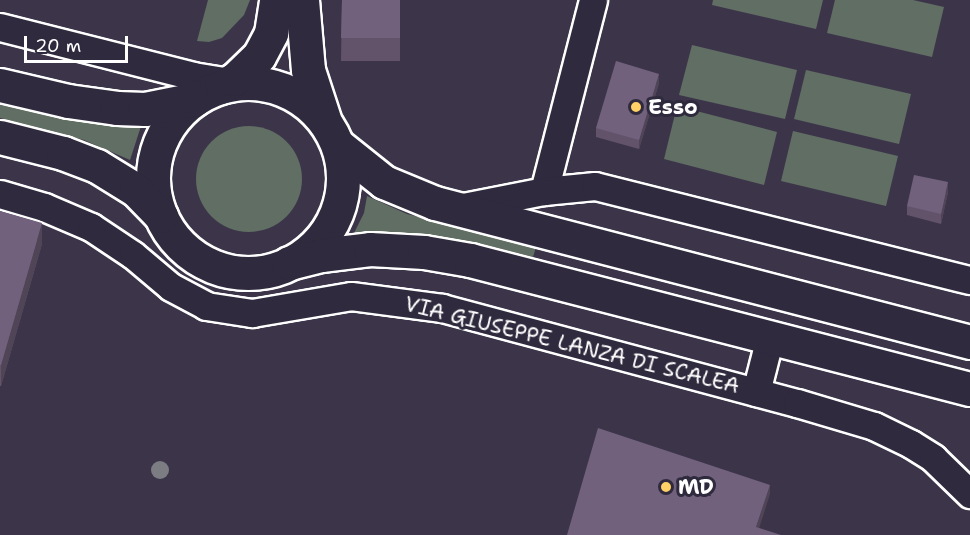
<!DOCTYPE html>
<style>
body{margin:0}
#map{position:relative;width:970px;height:535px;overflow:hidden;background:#3c354a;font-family:"Shantell Sans",sans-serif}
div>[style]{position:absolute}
.green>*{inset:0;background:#616e63}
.round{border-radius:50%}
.roads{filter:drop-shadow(2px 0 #fff) drop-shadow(-2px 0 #fff) drop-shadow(0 2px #fff) drop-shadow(0 -2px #fff)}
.street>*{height:27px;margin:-13.5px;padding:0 13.5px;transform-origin:13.5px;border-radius:13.5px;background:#2f2a3d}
.secondary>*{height:33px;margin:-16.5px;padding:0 16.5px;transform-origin:16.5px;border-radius:16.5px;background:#2f2a3d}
.secondary>.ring{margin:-16.5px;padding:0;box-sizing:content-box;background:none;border:33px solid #2f2a3d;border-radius:50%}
.trees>*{width:18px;height:18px;margin:-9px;border-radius:50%;background:#7c7c83}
.wall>*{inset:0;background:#62536b}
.shaded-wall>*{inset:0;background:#504457}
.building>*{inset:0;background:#72617c}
.dots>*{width:16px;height:16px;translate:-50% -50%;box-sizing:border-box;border:3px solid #2f2a3d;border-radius:50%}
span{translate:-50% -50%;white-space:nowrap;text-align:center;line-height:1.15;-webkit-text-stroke:6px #2f2a3d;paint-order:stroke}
.poi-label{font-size:21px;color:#fff;font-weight:700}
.left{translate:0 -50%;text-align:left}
.street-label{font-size:21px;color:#fff}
.scale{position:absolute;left:24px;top:36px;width:104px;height:27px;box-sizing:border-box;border:3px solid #fff;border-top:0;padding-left:8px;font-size:18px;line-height:21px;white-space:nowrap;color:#fff;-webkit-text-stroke:4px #2f2a3d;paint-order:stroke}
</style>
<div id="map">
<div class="green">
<i style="clip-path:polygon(208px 0,250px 0,244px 15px,222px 38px,209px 42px,197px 41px)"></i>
<i style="clip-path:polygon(713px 0,823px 0,816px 29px,712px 5px)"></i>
<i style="clip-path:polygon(835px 0,913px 0,944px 7px,932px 57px,827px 33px)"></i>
<i style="clip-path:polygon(692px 45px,797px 70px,785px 119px,679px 95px)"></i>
<i style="clip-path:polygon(806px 70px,911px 94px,899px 144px,794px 119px)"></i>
<i style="clip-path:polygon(0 105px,73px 118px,143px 120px,130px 160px,84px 140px,0 118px)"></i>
<i style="clip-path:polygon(677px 106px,777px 132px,764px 185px,664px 159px)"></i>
<i class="round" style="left:196px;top:126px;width:106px;height:106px"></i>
<i style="clip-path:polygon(793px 131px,898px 156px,886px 206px,781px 181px)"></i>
<i style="clip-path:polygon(367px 196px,407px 214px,536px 247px,533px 257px,474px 242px,406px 234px,354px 233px,364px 213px)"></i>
</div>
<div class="roads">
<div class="street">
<i style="left:0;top:27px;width:199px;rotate:14.2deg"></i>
<i style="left:193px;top:76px;width:50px;rotate:9.3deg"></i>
<i style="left:544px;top:191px;width:197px;rotate:-75.6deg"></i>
<i style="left:0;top:194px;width:46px;rotate:16.5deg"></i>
<i style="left:44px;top:207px;width:51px;rotate:23.1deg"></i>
<i style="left:91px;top:227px;width:50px;rotate:33.7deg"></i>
<i style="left:133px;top:255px;width:50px;rotate:40.1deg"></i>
<i style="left:171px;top:287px;width:40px;rotate:28deg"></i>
<i style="left:206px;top:306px;width:47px;rotate:8.7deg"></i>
<i style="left:252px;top:313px;width:100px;rotate:-9.7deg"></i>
<i style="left:351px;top:296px;width:92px;rotate:7.5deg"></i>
<i style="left:442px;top:308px;width:367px;rotate:15deg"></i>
<i style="left:797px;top:403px;width:80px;rotate:16.6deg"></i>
<i style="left:874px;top:426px;width:41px;rotate:25.9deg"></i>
<i style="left:911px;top:444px;width:26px;rotate:32deg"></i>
<i style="left:933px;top:458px;width:52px;rotate:44.2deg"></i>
<i style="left:463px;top:207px;width:83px;rotate:-11.2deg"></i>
<i style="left:544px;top:191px;width:51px;rotate:-5.6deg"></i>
<i style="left:595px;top:186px;width:387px;rotate:14.1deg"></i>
<i style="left:756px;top:392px;width:57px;rotate:-75.7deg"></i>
</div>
<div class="secondary">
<i style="left:302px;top:0;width:70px;rotate:85.1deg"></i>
<i style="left:308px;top:70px;width:52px;rotate:71.9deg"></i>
<i class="ring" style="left:153px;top:83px;width:157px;height:157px"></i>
<i style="left:0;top:85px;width:70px;rotate:13.2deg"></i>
<i style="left:68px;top:101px;width:49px;rotate:8.1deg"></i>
<i style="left:117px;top:108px;width:28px;rotate:2deg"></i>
<i style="left:145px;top:109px;width:51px;rotate:-11.3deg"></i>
<i style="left:221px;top:87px;width:16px;rotate:-30deg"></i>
<i style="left:235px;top:79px;width:33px;rotate:-44deg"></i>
<i style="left:259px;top:56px;width:26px;rotate:-62deg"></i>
<i style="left:271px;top:33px;width:33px;rotate:-81deg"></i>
<i style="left:0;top:137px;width:65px;rotate:14.3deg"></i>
<i style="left:63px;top:153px;width:36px;rotate:21deg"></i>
<i style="left:97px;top:166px;width:46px;rotate:31.6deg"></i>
<i style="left:136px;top:190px;width:36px;rotate:46deg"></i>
<i style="left:340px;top:147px;width:56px;rotate:38.5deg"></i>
<i style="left:384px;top:182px;width:55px;rotate:22.4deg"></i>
<i style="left:435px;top:203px;width:553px;rotate:14.56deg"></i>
<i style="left:289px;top:263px;width:33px;rotate:-14deg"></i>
<i style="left:321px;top:255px;width:49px;rotate:-7deg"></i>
<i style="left:370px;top:249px;width:54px;rotate:3.2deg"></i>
<i style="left:424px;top:252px;width:47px;rotate:9.9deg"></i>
<i style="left:470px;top:260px;width:516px;rotate:14.47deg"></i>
</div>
</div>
<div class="trees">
<i style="left:160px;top:470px"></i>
</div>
<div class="wall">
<i style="clip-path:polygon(342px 0,400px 0,400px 61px,341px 61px)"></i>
<i style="clip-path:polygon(659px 83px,639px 149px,596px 137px,596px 128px)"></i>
<i style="clip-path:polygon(948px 192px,941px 224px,907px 215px,907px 206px)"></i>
<i style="clip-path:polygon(0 211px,42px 244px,1px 386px,0 386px)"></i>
</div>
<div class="shaded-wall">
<i style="clip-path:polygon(659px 74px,659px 83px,639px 149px,639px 140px)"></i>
<i style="clip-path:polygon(948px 182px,948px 192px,941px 224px,941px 214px)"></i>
<i style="clip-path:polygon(42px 223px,42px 244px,1px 386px,1px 365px)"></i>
<i style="clip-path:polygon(770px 485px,770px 494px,757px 535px,756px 527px)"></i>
</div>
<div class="building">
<i style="clip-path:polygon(342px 0,400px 0,400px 38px,341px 38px)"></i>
<i style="clip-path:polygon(616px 61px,659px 74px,639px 140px,596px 128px)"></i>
<i style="clip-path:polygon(914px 175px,948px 182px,941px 214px,907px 206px)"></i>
<i style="clip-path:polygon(0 211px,42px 223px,1px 365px,0 365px)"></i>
<i style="clip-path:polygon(598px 428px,770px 485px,756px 527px,781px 535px,567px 535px)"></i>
</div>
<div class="dots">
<i style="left:636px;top:107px;background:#ffd166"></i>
<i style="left:666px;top:487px;background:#ffd166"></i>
</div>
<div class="poi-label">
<span class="left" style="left:648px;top:107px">Esso</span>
<span class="left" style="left:678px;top:487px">MD</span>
</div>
<div class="street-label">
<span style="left:572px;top:345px;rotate:14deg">VIA GIUSEPPE LANZA DI SCALEA</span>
</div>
<div class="scale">20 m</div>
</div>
